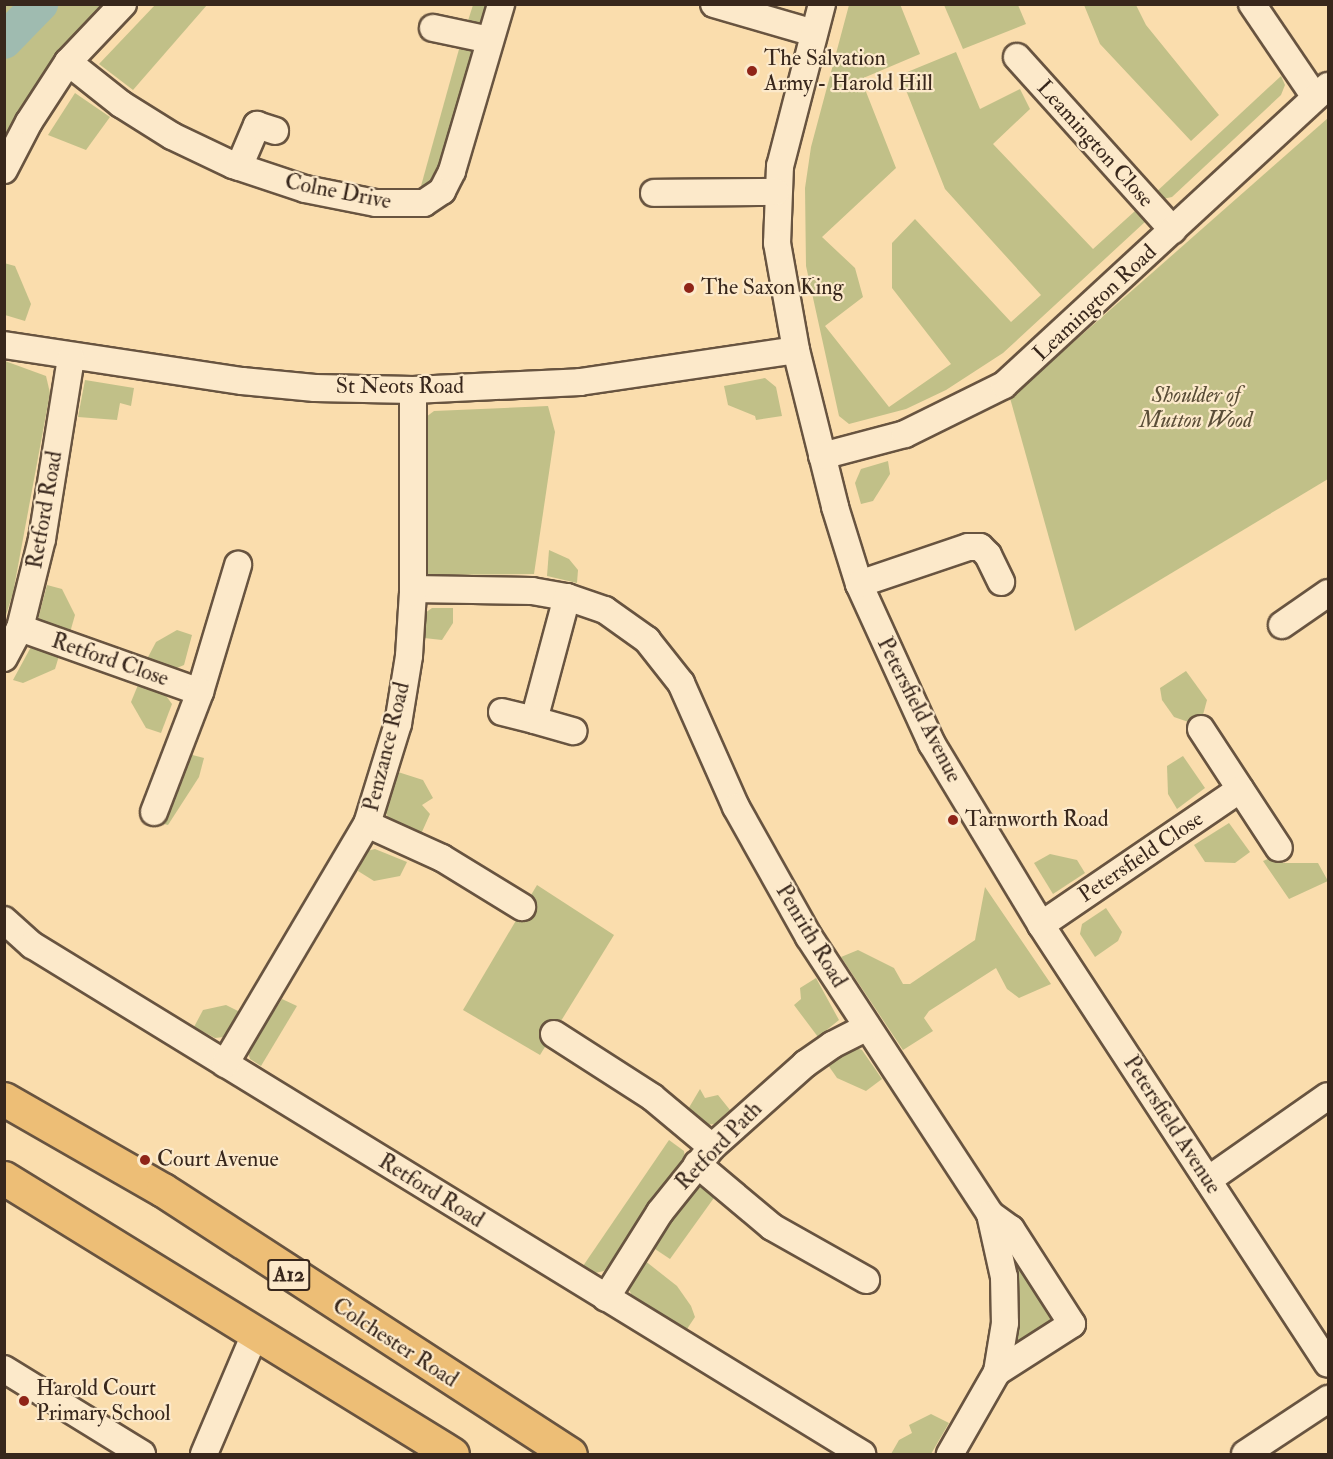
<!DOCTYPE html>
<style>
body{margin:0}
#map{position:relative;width:1333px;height:1459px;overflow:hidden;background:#faddad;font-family:"IM FELL Double Pica",serif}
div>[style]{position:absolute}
.green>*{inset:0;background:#c1c088}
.river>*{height:36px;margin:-18px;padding:0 18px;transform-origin:18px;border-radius:18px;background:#9fbbb0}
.roads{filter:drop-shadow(2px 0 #685440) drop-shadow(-2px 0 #685440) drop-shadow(0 2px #685440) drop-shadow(0 -2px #685440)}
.minor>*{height:26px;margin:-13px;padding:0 13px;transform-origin:13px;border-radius:13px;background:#fce9ca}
.highway>*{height:33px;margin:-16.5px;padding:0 16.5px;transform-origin:16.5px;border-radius:16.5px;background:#edbe76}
.dots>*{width:16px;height:16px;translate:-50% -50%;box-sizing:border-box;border:3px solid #fce9ca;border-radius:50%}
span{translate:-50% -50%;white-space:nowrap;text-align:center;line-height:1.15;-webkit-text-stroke:4.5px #fce9ca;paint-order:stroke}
.shield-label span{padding:2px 4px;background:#fce9ca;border:2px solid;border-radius:4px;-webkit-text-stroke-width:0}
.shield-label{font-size:21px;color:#38271c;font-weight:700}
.poi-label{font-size:22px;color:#38271c}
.left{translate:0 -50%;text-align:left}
.street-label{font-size:22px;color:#38271c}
.park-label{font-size:22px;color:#5a4d37;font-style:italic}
.frame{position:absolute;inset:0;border:6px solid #38271c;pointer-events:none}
</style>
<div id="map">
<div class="green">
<i style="clip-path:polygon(900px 4px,920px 54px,861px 79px,896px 168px,822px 237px,855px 268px,863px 297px,825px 326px,889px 407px,951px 364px,892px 288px,892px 243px,915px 219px,1011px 322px,1041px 295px,945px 189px,900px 75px,956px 52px,980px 109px,1020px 89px,1030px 109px,993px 144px,1093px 249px,1135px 211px,1146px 221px,1003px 353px,946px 390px,906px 409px,849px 424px,839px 416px,806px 266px,805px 188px,811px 147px,849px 5px)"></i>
<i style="clip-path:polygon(5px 5px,109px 5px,5px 149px)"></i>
<i style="clip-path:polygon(155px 5px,207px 5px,133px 90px,99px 64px)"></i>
<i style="clip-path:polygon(473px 5px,490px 5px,483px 26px,466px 27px)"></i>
<i style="clip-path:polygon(944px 5px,1018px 5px,1026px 24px,963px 49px)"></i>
<i style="clip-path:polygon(1084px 5px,1136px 5px,1146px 25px,1219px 115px,1191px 141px,1100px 44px)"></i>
<i style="clip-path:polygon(461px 42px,478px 47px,442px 173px,433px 185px,421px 186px)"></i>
<i style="clip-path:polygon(1281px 76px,1285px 85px,1281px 95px,1172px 197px,1158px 200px,1154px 194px)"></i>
<i style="clip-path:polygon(75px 93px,110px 117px,86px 150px,48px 135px)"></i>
<i style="clip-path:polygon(1328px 118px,1328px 479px,1075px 631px,1010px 398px)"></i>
<i style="clip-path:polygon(4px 263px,15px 266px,31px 304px,25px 321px,5px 315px)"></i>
<i style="clip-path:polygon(5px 361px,46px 376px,50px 393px,13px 593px,5px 618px)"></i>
<i style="clip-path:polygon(765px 378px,776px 387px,782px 416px,756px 420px,755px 416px,728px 405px,724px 386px)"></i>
<i style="clip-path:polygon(85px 380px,134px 388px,131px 406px,120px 403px,117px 420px,78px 417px)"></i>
<i style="clip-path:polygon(548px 406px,555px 432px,534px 574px,427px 575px,426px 417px,434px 411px)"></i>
<i style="clip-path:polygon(888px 461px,890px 474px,873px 501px,861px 504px,855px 483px,861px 469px)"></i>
<i style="clip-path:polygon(549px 550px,569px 559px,578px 570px,577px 583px,547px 576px)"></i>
<i style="clip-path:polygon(47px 585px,62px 589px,75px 615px,69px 636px,37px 623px)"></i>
<i style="clip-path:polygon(432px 608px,453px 608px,453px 623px,442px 640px,424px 638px,425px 613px)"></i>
<i style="clip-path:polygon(177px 630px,192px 635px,184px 665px,172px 670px,146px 661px,156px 642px)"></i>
<i style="clip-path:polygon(32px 645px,59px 656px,55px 669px,23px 683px,13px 680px)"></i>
<i style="clip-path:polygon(1186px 671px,1207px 700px,1200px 726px,1174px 717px,1162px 700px,1160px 688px)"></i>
<i style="clip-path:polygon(138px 685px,164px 693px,172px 704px,161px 733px,146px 728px,131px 702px)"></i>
<i style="clip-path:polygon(177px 751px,204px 758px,199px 777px,168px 825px,164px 824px,160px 795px)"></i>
<i style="clip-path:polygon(1183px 756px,1205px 788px,1177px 809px,1168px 794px,1167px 766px)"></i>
<i style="clip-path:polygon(398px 772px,423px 780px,433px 798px,422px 805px,430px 814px,421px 834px,390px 821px,385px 811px)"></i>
<i style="clip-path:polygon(1229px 823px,1250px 852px,1235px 863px,1205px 862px,1194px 845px)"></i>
<i style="clip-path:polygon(375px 849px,407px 862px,400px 876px,374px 881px,358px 871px,367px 851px)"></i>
<i style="clip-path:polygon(1050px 854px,1077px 860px,1085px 873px,1053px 894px,1034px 863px)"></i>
<i style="clip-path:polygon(1277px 855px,1283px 863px,1318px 863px,1328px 881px,1289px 899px,1263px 861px)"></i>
<i style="clip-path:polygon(537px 885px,614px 935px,540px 1055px,463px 1010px)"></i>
<i style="clip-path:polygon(985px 887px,1051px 984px,1019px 998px,1007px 989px,996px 968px,929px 1011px,924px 1018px,933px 1031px,903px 1050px,841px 957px,858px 950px,894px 968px,903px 984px,910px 984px,975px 940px)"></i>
<i style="clip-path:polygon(1106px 908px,1122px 932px,1118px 941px,1095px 957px,1080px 934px,1082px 924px)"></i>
<i style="clip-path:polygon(816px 978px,839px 1020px,818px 1037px,794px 1005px,801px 999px,800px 988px)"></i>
<i style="clip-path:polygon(282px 999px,297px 1006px,261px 1066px,250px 1059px,248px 1052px)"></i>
<i style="clip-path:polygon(226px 1005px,240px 1012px,224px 1037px,215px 1038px,194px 1027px,203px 1010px)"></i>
<i style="clip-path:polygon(854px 1047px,862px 1050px,882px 1079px,866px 1091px,837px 1078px,828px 1065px)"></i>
<i style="clip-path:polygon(700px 1089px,705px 1098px,718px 1095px,730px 1110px,715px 1124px,705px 1125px,687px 1111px)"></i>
<i style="clip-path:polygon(669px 1140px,684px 1151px,685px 1158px,604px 1271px,595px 1273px,583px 1266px)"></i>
<i style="clip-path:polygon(701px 1183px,716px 1195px,670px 1259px,652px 1247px)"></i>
<i style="clip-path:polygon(1011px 1229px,1072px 1324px,997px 1372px)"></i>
<i style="clip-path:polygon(644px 1260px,677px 1286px,691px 1306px,695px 1317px,687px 1329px,632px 1296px,628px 1287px)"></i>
<i style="clip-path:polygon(931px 1414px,949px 1423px,931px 1454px,891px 1454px,899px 1440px,912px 1433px,909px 1425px)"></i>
</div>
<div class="river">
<i style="left:4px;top:41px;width:52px;rotate:-45.8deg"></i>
</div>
<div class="roads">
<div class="minor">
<i style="left:714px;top:4px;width:104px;rotate:16.2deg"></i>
<i style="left:822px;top:4px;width:167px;rotate:104.5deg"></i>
<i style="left:780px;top:166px;width:77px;rotate:92.2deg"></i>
<i style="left:777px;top:243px;width:109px;rotate:79.9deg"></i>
<i style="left:796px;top:350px;width:162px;rotate:76deg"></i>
<i style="left:835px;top:507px;width:81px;rotate:72.7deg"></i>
<i style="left:859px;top:584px;width:176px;rotate:65.5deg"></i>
<i style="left:932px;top:744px;width:211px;rotate:58.9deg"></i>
<i style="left:1041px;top:925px;width:524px;rotate:56.83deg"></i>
<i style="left:1252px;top:4px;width:112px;rotate:55.9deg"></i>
<i style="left:433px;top:28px;width:58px;rotate:11.9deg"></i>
<i style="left:1017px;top:57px;width:233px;rotate:48deg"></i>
<i style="left:68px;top:62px;width:68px;rotate:38.4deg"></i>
<i style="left:121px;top:104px;width:60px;rotate:32.1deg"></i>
<i style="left:172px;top:136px;width:68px;rotate:25.4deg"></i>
<i style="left:233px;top:165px;width:76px;rotate:18.4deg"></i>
<i style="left:305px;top:189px;width:72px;rotate:11.2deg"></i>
<i style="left:376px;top:203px;width:48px"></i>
<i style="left:424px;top:203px;width:22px;rotate:-34deg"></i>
<i style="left:442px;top:191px;width:22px;rotate:-63deg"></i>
<i style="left:452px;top:171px;width:174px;rotate:-73.6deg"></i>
<i style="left:239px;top:167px;width:46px;rotate:-66.8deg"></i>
<i style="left:257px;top:125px;width:19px;rotate:18deg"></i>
<i style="left:4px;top:170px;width:54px;rotate:-62.5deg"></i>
<i style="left:29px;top:122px;width:72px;rotate:-57deg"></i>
<i style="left:68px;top:62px;width:80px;rotate:-46.5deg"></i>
<i style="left:654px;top:193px;width:122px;rotate:-0.5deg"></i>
<i style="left:4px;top:345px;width:241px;rotate:8.6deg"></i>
<i style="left:242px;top:381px;width:73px;rotate:5.5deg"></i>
<i style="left:315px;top:388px;width:98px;rotate:1.2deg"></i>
<i style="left:413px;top:390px;width:167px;rotate:-2.7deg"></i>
<i style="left:580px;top:382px;width:218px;rotate:-8.4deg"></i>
<i style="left:822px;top:456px;width:86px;rotate:-14.8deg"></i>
<i style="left:905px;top:434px;width:110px;rotate:-26.3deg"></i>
<i style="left:1004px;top:385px;width:441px;rotate:-42.7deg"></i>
<i style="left:859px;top:584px;width:115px;rotate:-18.7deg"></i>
<i style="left:968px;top:547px;width:12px"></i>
<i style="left:980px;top:547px;width:11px;rotate:45deg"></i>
<i style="left:988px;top:555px;width:30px;rotate:64deg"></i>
<i style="left:413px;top:589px;width:119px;rotate:1deg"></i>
<i style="left:532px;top:591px;width:36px;rotate:10deg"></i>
<i style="left:567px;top:597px;width:40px;rotate:18.9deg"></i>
<i style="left:605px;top:610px;width:52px;rotate:35.5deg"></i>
<i style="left:647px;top:640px;width:55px;rotate:51.7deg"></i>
<i style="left:681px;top:683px;width:136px;rotate:66.1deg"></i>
<i style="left:736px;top:807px;width:149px;rotate:60.7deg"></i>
<i style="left:809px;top:937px;width:331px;rotate:56.8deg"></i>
<i style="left:990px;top:1214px;width:65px;rotate:77.5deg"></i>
<i style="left:1004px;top:1277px;width:46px;rotate:88.8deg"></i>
<i style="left:1005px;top:1323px;width:50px;rotate:99.3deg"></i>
<i style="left:997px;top:1372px;width:95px;rotate:119.8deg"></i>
<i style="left:567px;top:597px;width:127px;rotate:105deg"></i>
<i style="left:534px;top:720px;width:41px;rotate:15.8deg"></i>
<i style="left:1282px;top:625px;width:56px;rotate:-34.8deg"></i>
<i style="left:20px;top:628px;width:191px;rotate:19.6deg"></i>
<i style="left:200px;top:692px;width:133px;rotate:-73.3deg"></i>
<i style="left:4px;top:658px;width:34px;rotate:-62deg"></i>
<i style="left:20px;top:628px;width:92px;rotate:-76.1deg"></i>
<i style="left:42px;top:539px;width:183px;rotate:-80.9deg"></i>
<i style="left:502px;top:712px;width:33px;rotate:14deg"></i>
<i style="left:1201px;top:729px;width:142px;rotate:56.8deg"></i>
<i style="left:154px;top:812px;width:129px;rotate:-69deg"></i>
<i style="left:367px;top:824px;width:82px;rotate:24.4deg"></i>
<i style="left:442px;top:858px;width:94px;rotate:31.5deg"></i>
<i style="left:4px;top:920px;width:38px;rotate:42deg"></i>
<i style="left:32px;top:945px;width:974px;rotate:31.52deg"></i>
<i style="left:1041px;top:925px;width:241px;rotate:-34.3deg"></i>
<i style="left:554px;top:1034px;width:117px;rotate:32.7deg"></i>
<i style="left:652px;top:1097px;width:78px;rotate:39.8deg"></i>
<i style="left:225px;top:1064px;width:279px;rotate:-59.4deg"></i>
<i style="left:367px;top:824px;width:105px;rotate:-72.8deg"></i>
<i style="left:398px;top:724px;width:69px;rotate:-80.8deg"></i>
<i style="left:409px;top:656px;width:63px;rotate:-86.4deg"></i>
<i style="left:413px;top:593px;width:203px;rotate:-90deg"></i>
<i style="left:697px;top:1164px;width:98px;rotate:40deg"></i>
<i style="left:772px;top:1227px;width:108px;rotate:29.4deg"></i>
<i style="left:1208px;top:1180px;width:146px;rotate:-35deg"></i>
<i style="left:990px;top:1214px;width:26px;rotate:36deg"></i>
<i style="left:1011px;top:1229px;width:113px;rotate:57.3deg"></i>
<i style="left:1072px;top:1324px;width:89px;rotate:147.4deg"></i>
<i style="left:606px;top:1298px;width:102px;rotate:-57.9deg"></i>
<i style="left:660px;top:1212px;width:83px;rotate:-51.3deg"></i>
<i style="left:712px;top:1147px;width:125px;rotate:-41.7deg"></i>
<i style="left:805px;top:1064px;width:33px;rotate:-35deg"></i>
<i style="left:832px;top:1045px;width:39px;rotate:-27deg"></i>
<i style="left:4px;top:1369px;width:162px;rotate:31.6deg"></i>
<i style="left:204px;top:1454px;width:130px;rotate:-67deg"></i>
<i style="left:1245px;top:1454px;width:100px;rotate:-33.5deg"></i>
</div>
<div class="highway">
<i style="left:4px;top:1099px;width:183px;rotate:29.8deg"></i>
<i style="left:163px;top:1190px;width:485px;rotate:33deg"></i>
<i style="left:4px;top:1178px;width:526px;rotate:31.64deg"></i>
</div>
</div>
<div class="dots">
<i style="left:752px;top:71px;background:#8f2418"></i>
<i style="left:689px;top:288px;background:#8f2418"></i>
<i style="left:953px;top:820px;background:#8f2418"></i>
<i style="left:145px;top:1160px;background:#8f2418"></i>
<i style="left:24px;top:1401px;background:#8f2418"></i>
</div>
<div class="shield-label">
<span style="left:289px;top:1275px">A12</span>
</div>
<div class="poi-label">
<span class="left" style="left:764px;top:71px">The Salvation<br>Army - Harold Hill</span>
<span class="left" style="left:701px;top:288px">The Saxon King</span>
<span class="left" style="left:965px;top:820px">Tarnworth Road</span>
<span class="left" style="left:157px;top:1160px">Court Avenue</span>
<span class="left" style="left:36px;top:1401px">Harold Court<br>Primary School</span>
</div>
<div class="street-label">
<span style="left:1095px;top:144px;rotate:48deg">Leamington Close</span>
<span style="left:338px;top:192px;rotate:11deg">Colne Drive</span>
<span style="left:1095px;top:303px;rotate:-43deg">Leamington Road</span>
<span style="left:400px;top:387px">St Neots Road</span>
<span style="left:45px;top:510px;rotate:-80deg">Retford Road</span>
<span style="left:110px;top:660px;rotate:19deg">Retford Close</span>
<span style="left:919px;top:710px;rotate:63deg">Petersfield Avenue</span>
<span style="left:387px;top:747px;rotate:-76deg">Penzance Road</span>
<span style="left:1141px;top:857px;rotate:-34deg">Petersfield Close</span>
<span style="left:811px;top:936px;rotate:59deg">Penrith Road</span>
<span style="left:1172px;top:1125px;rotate:57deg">Petersfield Avenue</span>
<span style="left:719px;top:1146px;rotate:-46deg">Retford Path</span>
<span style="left:431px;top:1191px;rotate:32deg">Retford Road</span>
<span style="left:395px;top:1343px;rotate:33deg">Colchester Road</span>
</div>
<div class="park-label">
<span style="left:1196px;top:408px">Shoulder of<br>Mutton Wood</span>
</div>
<div class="frame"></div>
</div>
